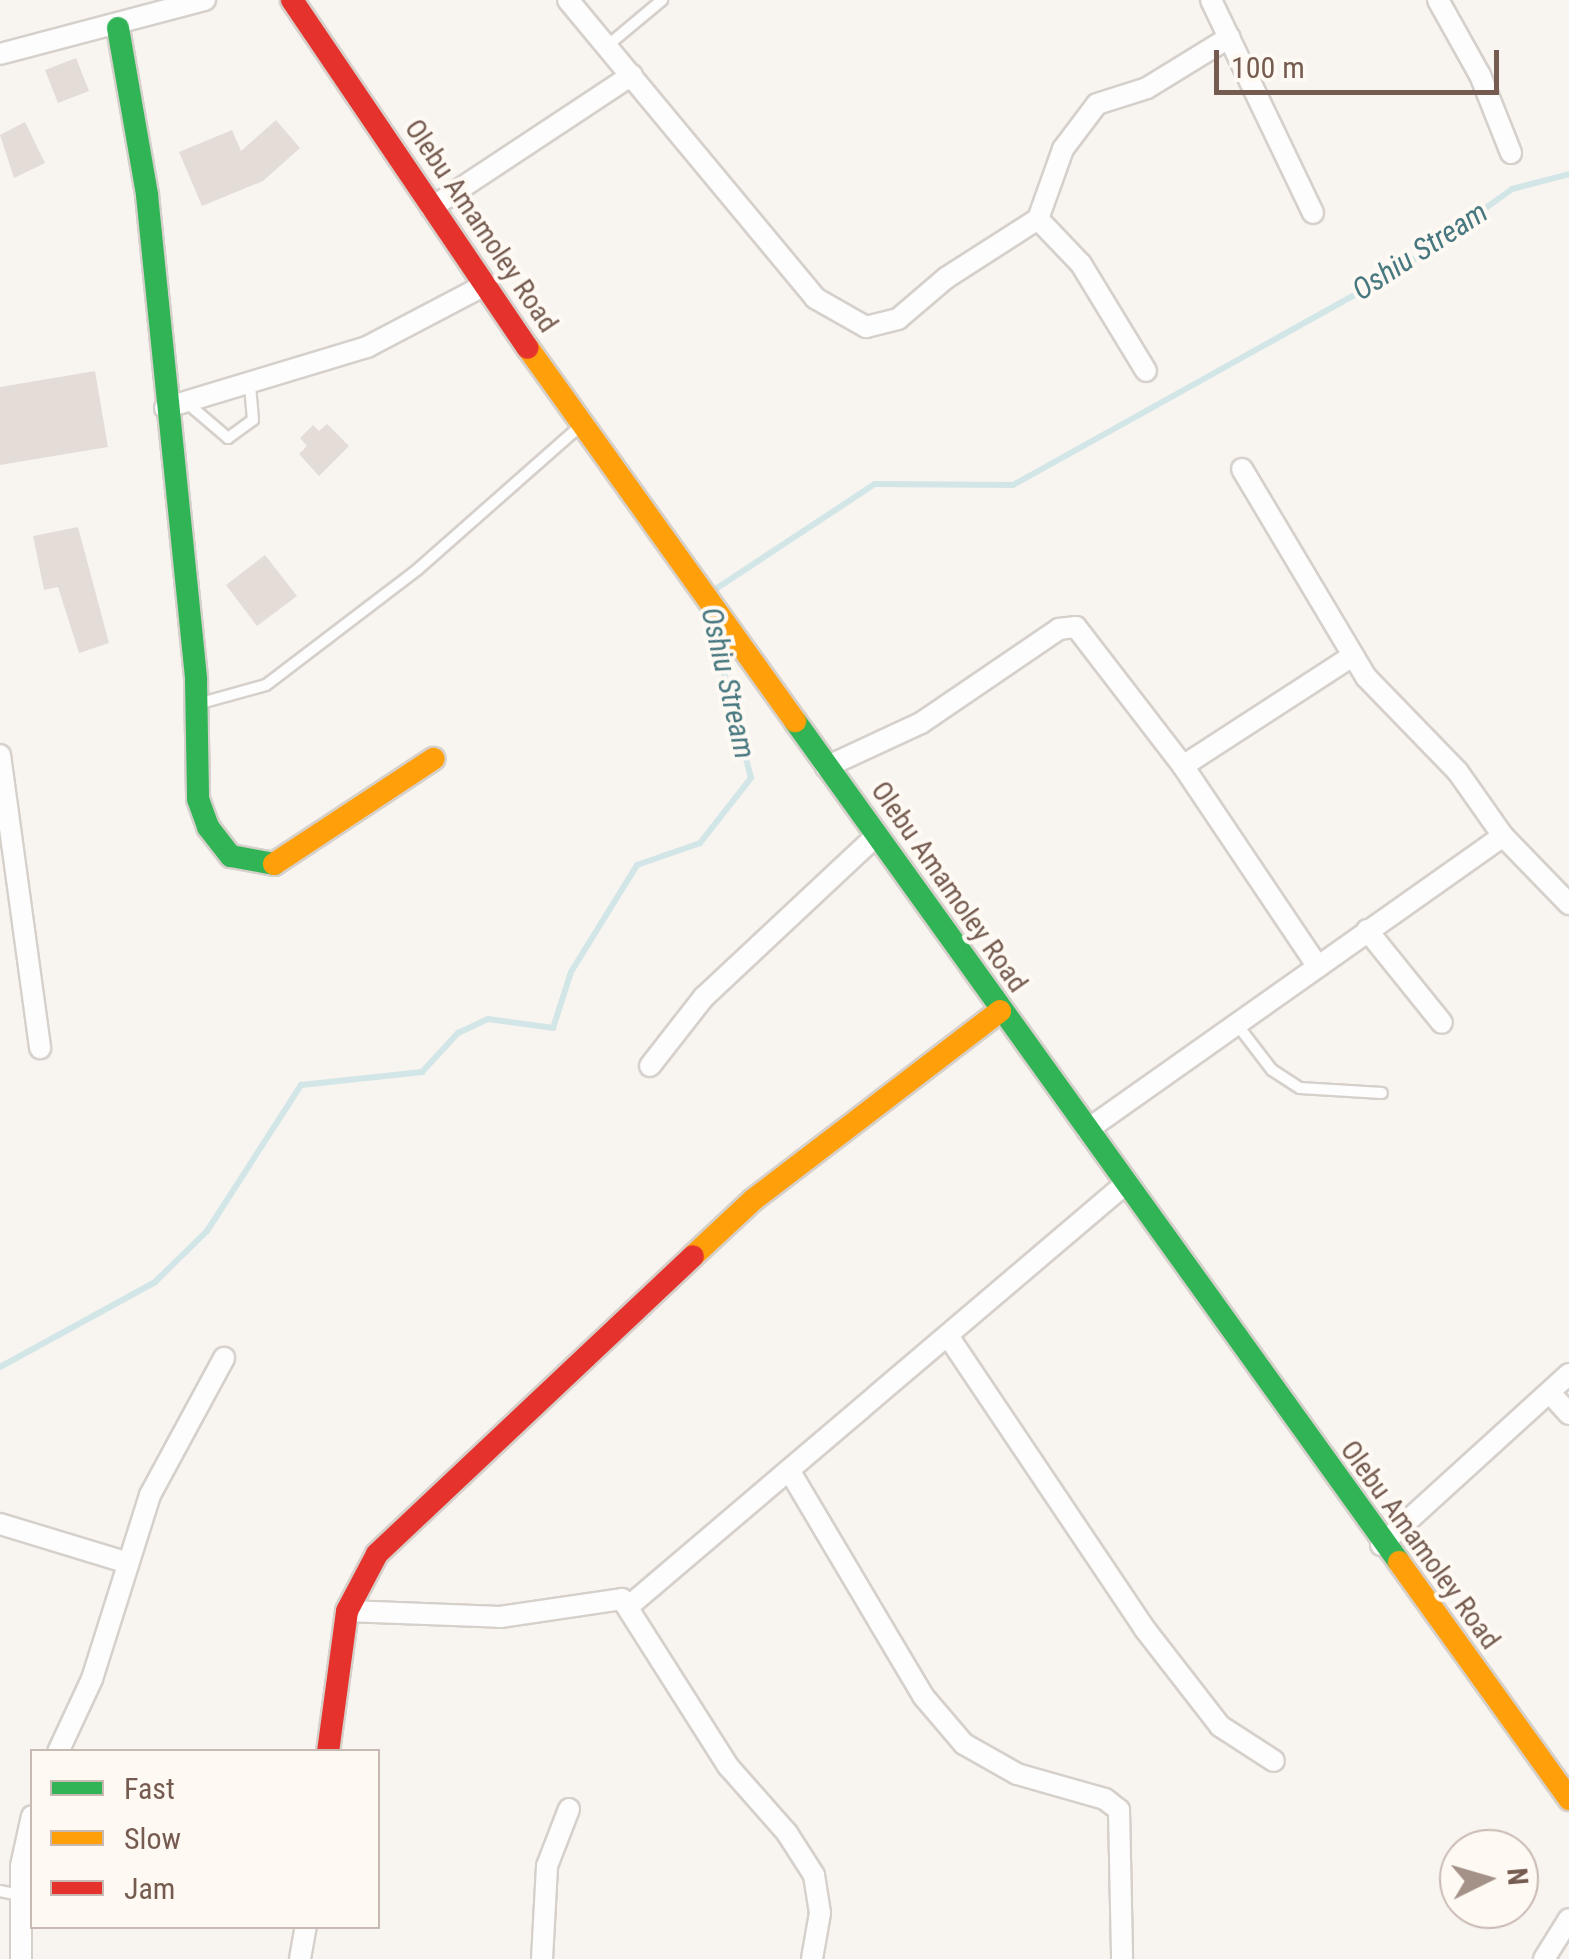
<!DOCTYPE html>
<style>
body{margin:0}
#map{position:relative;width:1569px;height:1959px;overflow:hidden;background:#f8f4f0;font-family:"Roboto Condensed",sans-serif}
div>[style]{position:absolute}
.stream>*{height:6px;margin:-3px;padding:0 3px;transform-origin:3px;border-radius:3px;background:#d2e6e8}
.building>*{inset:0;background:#e4ddd7}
.roads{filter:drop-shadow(2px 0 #d6d0cb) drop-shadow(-2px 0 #d6d0cb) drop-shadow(0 2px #d6d0cb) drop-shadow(0 -2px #d6d0cb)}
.lane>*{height:10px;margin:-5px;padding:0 5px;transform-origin:5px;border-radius:5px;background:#fefdfd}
.street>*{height:20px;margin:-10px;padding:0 10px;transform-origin:10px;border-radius:10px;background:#fefdfd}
.fast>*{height:22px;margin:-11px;padding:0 11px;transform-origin:11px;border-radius:11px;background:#30b455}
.slow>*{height:22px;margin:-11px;padding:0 11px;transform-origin:11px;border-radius:11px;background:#ff9f0a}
.jam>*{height:22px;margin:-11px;padding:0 11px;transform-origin:11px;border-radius:11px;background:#e5322d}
span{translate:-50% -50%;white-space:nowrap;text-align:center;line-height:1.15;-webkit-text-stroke:8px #fef9f3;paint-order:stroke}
.street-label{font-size:28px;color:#765c50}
.water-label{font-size:30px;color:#477880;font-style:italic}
.legend{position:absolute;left:30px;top:1749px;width:350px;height:180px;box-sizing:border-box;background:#fef9f3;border:2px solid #c8bab2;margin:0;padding:12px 18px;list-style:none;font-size:30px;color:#765c50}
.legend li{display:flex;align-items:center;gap:20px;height:50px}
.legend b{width:50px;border:2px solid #c8bab2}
.north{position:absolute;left:1439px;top:1829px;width:100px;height:100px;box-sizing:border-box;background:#fef9f3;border:2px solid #c8bab2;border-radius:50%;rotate:85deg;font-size:28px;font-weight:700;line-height:40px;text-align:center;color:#765c50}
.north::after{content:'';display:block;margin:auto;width:35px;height:45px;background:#a49188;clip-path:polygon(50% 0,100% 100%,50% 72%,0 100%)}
.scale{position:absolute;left:1214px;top:50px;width:285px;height:45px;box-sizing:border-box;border:5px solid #765c50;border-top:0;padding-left:12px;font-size:30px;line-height:35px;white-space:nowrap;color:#765c50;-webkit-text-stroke:8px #fef9f3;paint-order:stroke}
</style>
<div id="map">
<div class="stream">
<i style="left:711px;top:592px;width:196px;rotate:-33.4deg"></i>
<i style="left:875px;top:484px;width:138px;rotate:0.4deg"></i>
<i style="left:1013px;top:485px;width:442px;rotate:-29.1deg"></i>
<i style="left:1399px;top:270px;width:139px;rotate:-35.6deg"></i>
<i style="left:1512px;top:189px;width:59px;rotate:-14.7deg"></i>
<i style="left:0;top:1367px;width:177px;rotate:-28.7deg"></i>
<i style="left:155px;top:1282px;width:73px;rotate:-44.4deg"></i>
<i style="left:207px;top:1231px;width:174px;rotate:-57.2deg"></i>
<i style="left:301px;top:1085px;width:122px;rotate:-6.1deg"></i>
<i style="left:422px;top:1072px;width:53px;rotate:-47.3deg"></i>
<i style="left:458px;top:1033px;width:33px;rotate:-25deg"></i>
<i style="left:488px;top:1019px;width:66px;rotate:7.9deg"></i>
<i style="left:553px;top:1028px;width:59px;rotate:-72.2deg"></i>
<i style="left:571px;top:972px;width:126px;rotate:-58.3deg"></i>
<i style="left:637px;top:865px;width:67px;rotate:-19.2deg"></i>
<i style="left:700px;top:843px;width:83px;rotate:-51.9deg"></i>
<i style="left:751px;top:778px;width:158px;rotate:-104.3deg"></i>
</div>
<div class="building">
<i style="clip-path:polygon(76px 58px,89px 91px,58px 103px,45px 70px)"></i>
<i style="clip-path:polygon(276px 120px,300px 148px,263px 181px,202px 206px,179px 152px,232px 130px,241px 151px)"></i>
<i style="clip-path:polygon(25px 122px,45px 163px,14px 178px,0 135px)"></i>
<i style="clip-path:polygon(95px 371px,108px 447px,0 465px,0 387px)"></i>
<i style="clip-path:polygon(327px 424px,349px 446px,319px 476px,299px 454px,307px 446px,300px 438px,313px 425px,319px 431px)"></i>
<i style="clip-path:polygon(78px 527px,109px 643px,79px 653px,58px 587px,44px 590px,33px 536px)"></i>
<i style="clip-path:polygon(265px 555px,297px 596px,257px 626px,226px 585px)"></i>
</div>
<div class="roads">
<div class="lane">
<i style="left:607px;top:46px;width:72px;rotate:-39.9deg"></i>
<i style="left:187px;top:403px;width:54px;rotate:40.5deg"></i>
<i style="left:228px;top:438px;width:31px;rotate:-36deg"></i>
<i style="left:253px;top:420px;width:37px;rotate:-95deg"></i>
<i style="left:201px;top:703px;width:67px;rotate:-15.5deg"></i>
<i style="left:266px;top:685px;width:190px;rotate:-37.3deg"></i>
<i style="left:417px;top:570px;width:216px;rotate:-41.4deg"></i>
<i style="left:1239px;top:1027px;width:54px;rotate:52.5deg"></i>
<i style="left:1272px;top:1070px;width:33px;rotate:33deg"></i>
<i style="left:1300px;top:1088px;width:82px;rotate:3.5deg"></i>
<i style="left:0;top:1891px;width:19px;rotate:12deg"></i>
</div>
<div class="street">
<i style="left:568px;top:0;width:387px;rotate:50.3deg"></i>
<i style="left:815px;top:298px;width:59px;rotate:29.6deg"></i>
<i style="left:866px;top:327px;width:33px;rotate:-14deg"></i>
<i style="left:898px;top:319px;width:63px;rotate:-40.5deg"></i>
<i style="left:946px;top:278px;width:109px;rotate:-32.7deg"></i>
<i style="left:1038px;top:219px;width:74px;rotate:-70.3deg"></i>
<i style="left:1063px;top:149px;width:56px;rotate:-52.9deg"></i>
<i style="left:1097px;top:104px;width:52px;rotate:-17.7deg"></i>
<i style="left:1147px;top:88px;width:97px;rotate:-31.6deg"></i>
<i style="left:1211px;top:0;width:236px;rotate:64.4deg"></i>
<i style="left:1438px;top:0;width:86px;rotate:60.8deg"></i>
<i style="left:1480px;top:75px;width:84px;rotate:68.3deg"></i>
<i style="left:0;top:54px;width:212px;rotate:-14.8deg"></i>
<i style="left:431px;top:208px;width:241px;rotate:-33.5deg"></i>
<i style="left:1038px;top:219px;width:62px;rotate:46.3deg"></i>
<i style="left:1081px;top:264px;width:125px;rotate:58.7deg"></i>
<i style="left:165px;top:408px;width:211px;rotate:-16.8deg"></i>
<i style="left:367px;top:347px;width:131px;rotate:-27.7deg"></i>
<i style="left:1242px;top:469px;width:242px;rotate:59.2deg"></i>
<i style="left:1366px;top:677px;width:132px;rotate:45.9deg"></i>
<i style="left:1458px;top:772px;width:78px;rotate:54.9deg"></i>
<i style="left:1503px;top:836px;width:95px;rotate:45.9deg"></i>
<i style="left:0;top:755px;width:296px;rotate:82.2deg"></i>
<i style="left:1183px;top:766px;width:200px;rotate:-33deg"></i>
<i style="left:826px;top:767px;width:105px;rotate:-24.9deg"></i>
<i style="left:921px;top:723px;width:167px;rotate:-34.3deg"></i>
<i style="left:1059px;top:629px;width:17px;rotate:-7deg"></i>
<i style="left:1076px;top:627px;width:175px;rotate:52.4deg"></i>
<i style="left:1183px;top:766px;width:242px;rotate:56.1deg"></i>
<i style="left:1367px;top:930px;width:119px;rotate:51.1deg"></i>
<i style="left:650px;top:1066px;width:88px;rotate:-52deg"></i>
<i style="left:704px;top:997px;width:234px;rotate:-43.1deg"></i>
<i style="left:1087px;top:1130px;width:509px;rotate:-35.25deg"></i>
<i style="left:948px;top:1336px;width:352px;rotate:56.1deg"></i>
<i style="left:1144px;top:1628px;width:124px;rotate:52.2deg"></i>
<i style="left:1220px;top:1726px;width:64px;rotate:32.9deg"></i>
<i style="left:1551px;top:1394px;width:27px;rotate:48deg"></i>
<i style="left:789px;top:1470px;width:263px;rotate:59.3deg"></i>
<i style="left:923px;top:1696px;width:63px;rotate:49.5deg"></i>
<i style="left:964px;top:1744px;width:61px;rotate:29.5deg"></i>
<i style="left:1017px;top:1774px;width:91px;rotate:15.9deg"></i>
<i style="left:1105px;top:1799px;width:18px;rotate:38deg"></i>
<i style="left:1119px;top:1810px;width:149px;rotate:88.8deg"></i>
<i style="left:0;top:1524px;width:134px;rotate:16.9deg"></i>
<i style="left:1381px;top:1545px;width:254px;rotate:-42.3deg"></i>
<i style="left:629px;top:1606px;width:650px;rotate:-40.38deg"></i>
<i style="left:347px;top:1611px;width:153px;rotate:2.2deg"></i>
<i style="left:500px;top:1617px;width:123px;rotate:-8.4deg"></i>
<i style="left:622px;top:1599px;width:198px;rotate:57.6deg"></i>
<i style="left:728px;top:1766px;width:89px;rotate:48.6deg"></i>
<i style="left:787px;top:1833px;width:50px;rotate:57.3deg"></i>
<i style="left:814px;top:1875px;width:38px;rotate:81deg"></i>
<i style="left:820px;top:1913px;width:47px;rotate:99.9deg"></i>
<i style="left:58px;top:1752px;width:81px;rotate:-65deg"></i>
<i style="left:92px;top:1679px;width:193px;rotate:-72.5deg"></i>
<i style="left:150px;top:1495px;width:156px;rotate:-61.6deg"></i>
<i style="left:21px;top:1959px;width:93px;rotate:-90deg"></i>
<i style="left:21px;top:1866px;width:51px;rotate:-77.6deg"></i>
<i style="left:300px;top:1959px;width:34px;rotate:-80deg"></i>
<i style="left:542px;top:1959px;width:93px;rotate:-86.9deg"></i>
<i style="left:547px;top:1866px;width:61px;rotate:-68.9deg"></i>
<i style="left:1544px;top:1959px;width:47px;rotate:-58deg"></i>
</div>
<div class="fast">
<i style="left:118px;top:28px;width:169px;rotate:80.1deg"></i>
<i style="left:147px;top:195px;width:487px;rotate:84.2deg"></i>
<i style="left:196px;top:680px;width:119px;rotate:89deg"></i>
<i style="left:198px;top:799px;width:30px;rotate:70deg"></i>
<i style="left:208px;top:827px;width:37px;rotate:52deg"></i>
<i style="left:231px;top:856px;width:44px;rotate:10.5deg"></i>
<i style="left:795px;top:721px;width:1035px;rotate:54.31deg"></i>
</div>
<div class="slow">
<i style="left:528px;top:348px;width:459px;rotate:54.4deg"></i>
<i style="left:274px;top:864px;width:191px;rotate:-33.4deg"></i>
<i style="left:693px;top:1256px;width:82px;rotate:-43deg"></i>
<i style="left:753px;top:1200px;width:311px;rotate:-37.4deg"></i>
<i style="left:1399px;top:1562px;width:292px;rotate:54.3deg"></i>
</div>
<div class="jam">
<i style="left:292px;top:0;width:420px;rotate:55.9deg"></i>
<i style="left:328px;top:1752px;width:142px;rotate:-82.3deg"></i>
<i style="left:347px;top:1611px;width:64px;rotate:-62.2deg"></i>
<i style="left:377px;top:1554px;width:434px;rotate:-43.3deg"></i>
</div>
</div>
<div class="street-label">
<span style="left:481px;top:226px;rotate:56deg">Olebu Amamoley Road</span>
<span style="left:949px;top:887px;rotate:55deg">Olebu Amamoley Road</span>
<span style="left:1420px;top:1545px;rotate:54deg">Olebu Amamoley Road</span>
</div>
<div class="water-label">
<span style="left:1420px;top:251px;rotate:-33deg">Oshiu Stream</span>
<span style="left:728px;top:683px;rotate:77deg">Oshiu Stream</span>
</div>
<ul class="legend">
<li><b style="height:12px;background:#30b455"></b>Fast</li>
<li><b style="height:12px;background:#ff9f0a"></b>Slow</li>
<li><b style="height:12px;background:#e5322d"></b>Jam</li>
</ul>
<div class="north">N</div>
<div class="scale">100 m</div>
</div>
